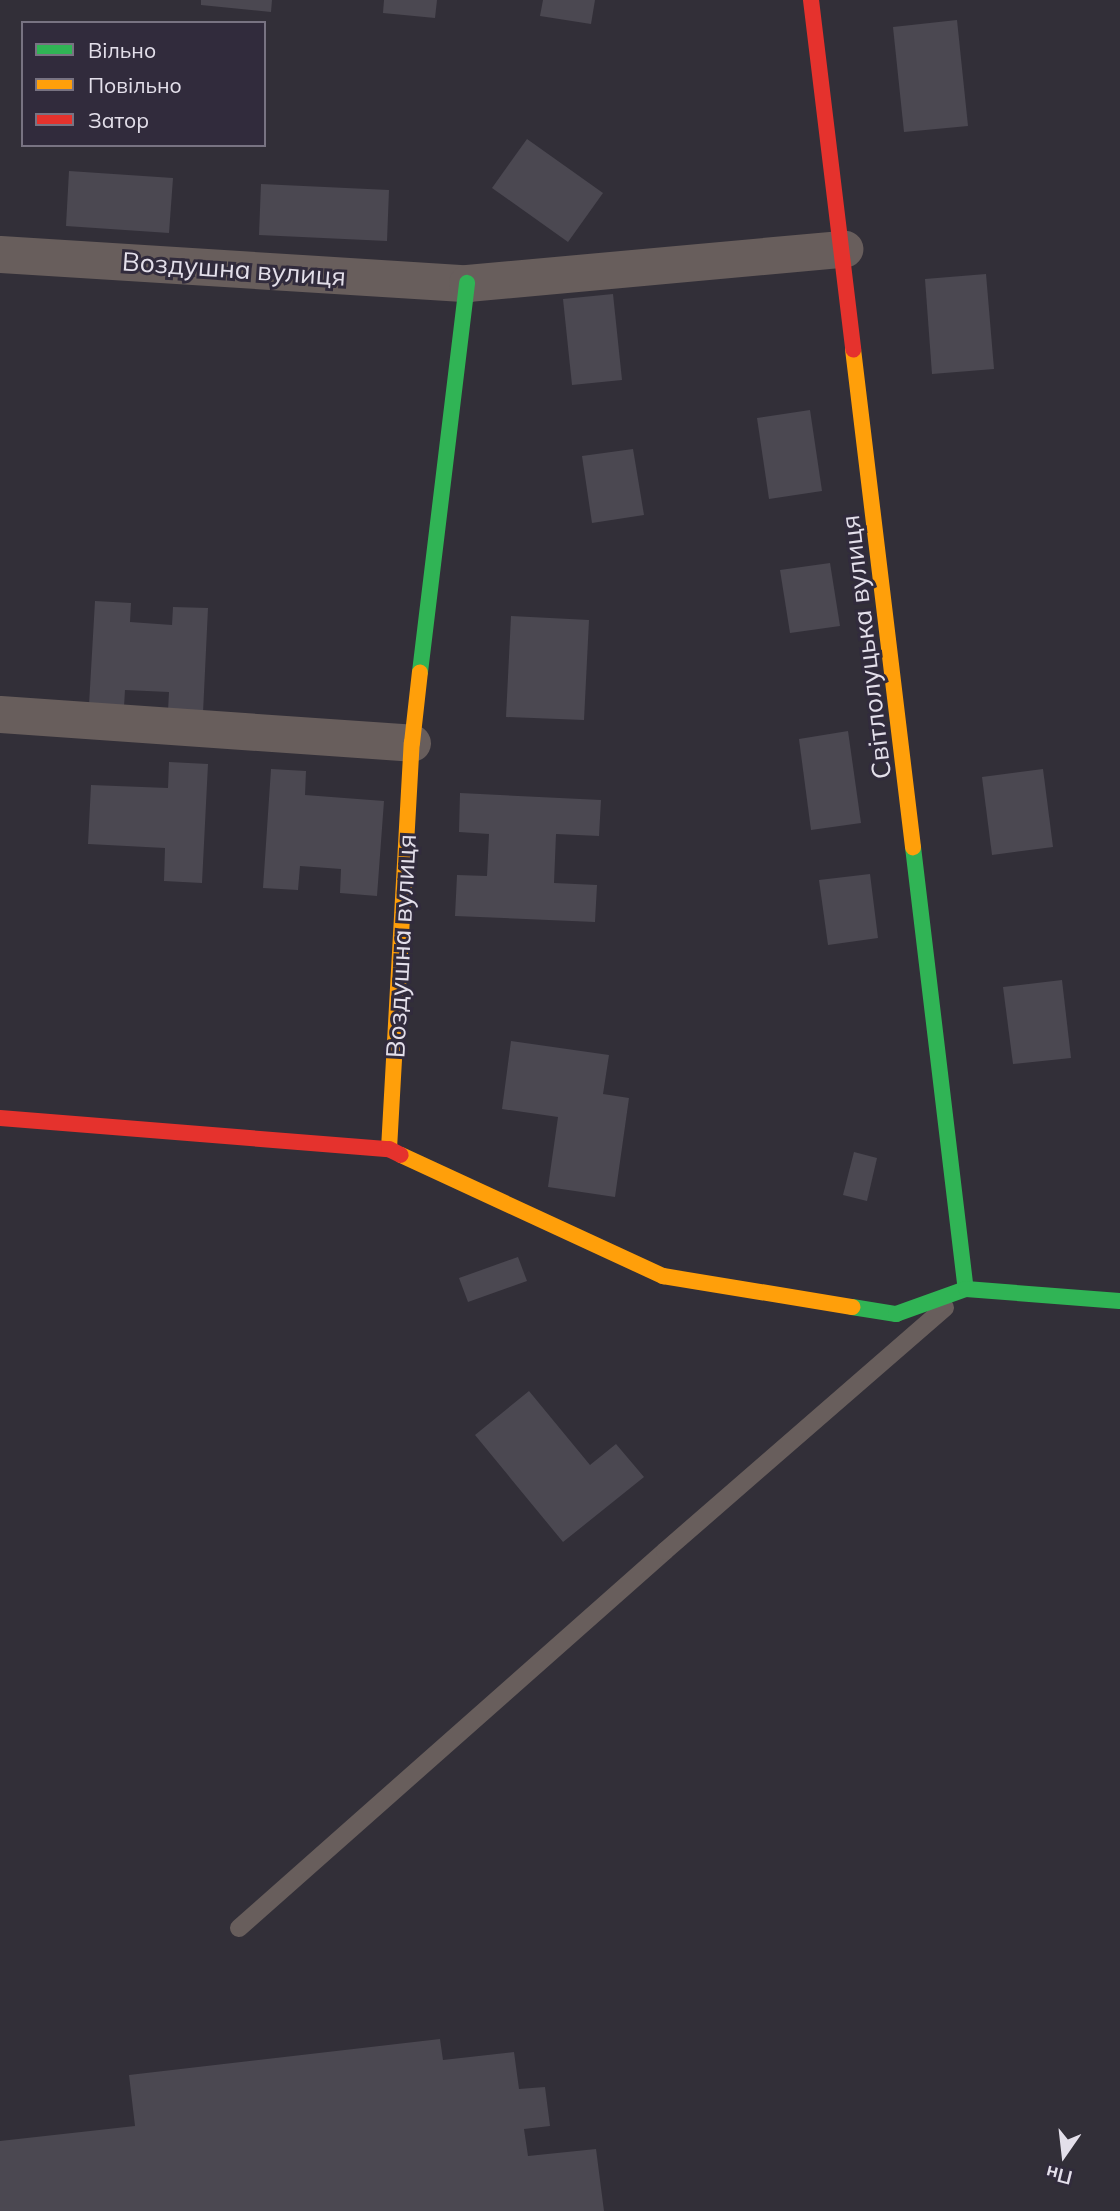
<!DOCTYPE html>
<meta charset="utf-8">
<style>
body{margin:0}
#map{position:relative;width:1120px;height:2211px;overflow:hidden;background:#322f38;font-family:Mulish,sans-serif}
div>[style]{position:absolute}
.building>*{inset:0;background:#4b4851}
.lane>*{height:18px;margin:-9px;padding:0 9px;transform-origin:9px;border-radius:9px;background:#685e5c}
.street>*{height:37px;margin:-18.5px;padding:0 18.5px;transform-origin:18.5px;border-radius:18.5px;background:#685e5c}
.fast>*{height:16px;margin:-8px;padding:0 8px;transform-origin:8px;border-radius:8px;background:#30b455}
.slow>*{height:16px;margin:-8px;padding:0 8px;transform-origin:8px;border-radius:8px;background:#ff9f0a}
.jam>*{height:16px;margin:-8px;padding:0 8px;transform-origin:8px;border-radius:8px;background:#e5322d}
span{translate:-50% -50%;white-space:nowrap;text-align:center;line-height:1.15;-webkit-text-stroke:6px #312b3c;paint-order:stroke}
.street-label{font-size:26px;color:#e3dfea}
.legend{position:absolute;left:21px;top:21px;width:245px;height:126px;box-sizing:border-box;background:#312b3c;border:2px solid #787382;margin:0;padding:9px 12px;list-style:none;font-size:21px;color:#e3dfea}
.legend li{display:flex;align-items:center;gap:14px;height:35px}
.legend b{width:35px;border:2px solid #787382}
.north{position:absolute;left:1029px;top:2120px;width:70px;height:70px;-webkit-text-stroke:5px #312b3c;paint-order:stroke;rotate:194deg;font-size:19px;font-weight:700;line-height:28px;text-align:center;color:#e3dfea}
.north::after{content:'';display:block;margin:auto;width:24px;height:32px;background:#e3dfea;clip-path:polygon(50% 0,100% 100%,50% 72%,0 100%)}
</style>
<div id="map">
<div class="building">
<i style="clip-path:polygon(201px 0,272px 0,271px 12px,201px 5px)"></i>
<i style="clip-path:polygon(384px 0,437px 0,435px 18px,383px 13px)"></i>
<i style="clip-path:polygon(543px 0,595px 0,591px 24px,540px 16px)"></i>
<i style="clip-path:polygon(957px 20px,968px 126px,904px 132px,893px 27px)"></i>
<i style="clip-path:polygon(527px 139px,603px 193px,568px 242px,492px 188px)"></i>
<i style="clip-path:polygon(69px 171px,173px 178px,169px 233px,66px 226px)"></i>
<i style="clip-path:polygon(261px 184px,389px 190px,387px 241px,259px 235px)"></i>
<i style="clip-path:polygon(986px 274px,994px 369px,932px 374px,925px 279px)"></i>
<i style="clip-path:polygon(613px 294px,622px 380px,572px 385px,563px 299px)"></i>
<i style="clip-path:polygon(810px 410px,822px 491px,769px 499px,757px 418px)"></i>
<i style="clip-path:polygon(633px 449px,644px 515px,592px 523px,582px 456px)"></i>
<i style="clip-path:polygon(830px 563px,840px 626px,790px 633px,780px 570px)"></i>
<i style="clip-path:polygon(95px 601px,131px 603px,130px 622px,172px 625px,173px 607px,208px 608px,203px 713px,168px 711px,169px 692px,125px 690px,124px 707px,89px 705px)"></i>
<i style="clip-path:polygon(511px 616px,589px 620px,584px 720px,506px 717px)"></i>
<i style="clip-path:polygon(848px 731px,861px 823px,811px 830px,799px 739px)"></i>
<i style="clip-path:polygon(169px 762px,208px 764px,202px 883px,164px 881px,165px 848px,88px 844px,91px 785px,168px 788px)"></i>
<i style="clip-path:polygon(271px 769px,306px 771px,305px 795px,384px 801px,377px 896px,340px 893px,341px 869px,300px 866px,298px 890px,263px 888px)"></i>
<i style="clip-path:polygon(1043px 769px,1053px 847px,992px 855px,982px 777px)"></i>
<i style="clip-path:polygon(460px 793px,601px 800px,599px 836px,556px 834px,554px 883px,597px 885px,595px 922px,455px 916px,457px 875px,487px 876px,489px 834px,459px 832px)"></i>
<i style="clip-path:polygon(870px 874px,878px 938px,828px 945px,819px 880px)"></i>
<i style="clip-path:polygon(1062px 980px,1071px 1058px,1013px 1064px,1003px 987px)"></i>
<i style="clip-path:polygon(511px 1041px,609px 1055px,603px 1094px,629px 1098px,615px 1197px,548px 1187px,558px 1117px,502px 1109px)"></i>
<i style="clip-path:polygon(854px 1152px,877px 1158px,867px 1201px,843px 1195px)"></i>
<i style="clip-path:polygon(518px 1257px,527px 1281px,468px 1302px,459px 1278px)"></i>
<i style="clip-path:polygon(529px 1391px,590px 1465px,616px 1444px,644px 1477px,563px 1542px,475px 1435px)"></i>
<i style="clip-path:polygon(440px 2039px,443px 2060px,514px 2052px,519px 2089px,545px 2087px,550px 2126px,524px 2129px,528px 2156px,596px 2149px,604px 2211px,0 2211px,0 2141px,135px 2126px,129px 2075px)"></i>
</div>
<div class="lane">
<i style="left:239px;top:1928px;width:569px;rotate:-41.51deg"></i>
<i style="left:665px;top:1551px;width:371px;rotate:-41deg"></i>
</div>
<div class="street">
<i style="left:0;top:254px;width:468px;rotate:3.6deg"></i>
<i style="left:467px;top:283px;width:379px;rotate:-5.2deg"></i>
<i style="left:0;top:714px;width:413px;rotate:4deg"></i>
</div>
<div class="fast">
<i style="left:420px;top:672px;width:392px;rotate:-83.1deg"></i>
<i style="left:913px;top:847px;width:445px;rotate:83.2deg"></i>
<i style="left:852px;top:1307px;width:45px;rotate:9deg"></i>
<i style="left:896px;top:1314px;width:74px;rotate:-19.7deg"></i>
<i style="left:966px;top:1289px;width:154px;rotate:4.5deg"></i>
</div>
<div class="slow">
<i style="left:853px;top:349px;width:502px;rotate:83.13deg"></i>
<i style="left:389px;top:1149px;width:407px;rotate:-86.8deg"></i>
<i style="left:412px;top:743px;width:71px;rotate:-83.6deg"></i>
<i style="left:401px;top:1155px;width:289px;rotate:24.8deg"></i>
<i style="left:663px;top:1276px;width:192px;rotate:9.3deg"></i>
</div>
<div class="jam">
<i style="left:811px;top:0;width:352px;rotate:83.1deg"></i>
<i style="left:0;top:1118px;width:390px;rotate:4.6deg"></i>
<i style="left:389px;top:1149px;width:13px;rotate:27deg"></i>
</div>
<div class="street-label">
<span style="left:234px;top:269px;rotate:4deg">Воздушна вулиця</span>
<span style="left:866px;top:647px;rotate:-97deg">Світлолуцька вулиця</span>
<span style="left:401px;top:946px;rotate:-87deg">Воздушна вулиця</span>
</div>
<ul class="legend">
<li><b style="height:9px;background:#30b455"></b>Вільно</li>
<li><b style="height:9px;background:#ff9f0a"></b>Повільно</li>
<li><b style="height:9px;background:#e5322d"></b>Затор</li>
</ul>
<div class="north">Пн</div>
</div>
